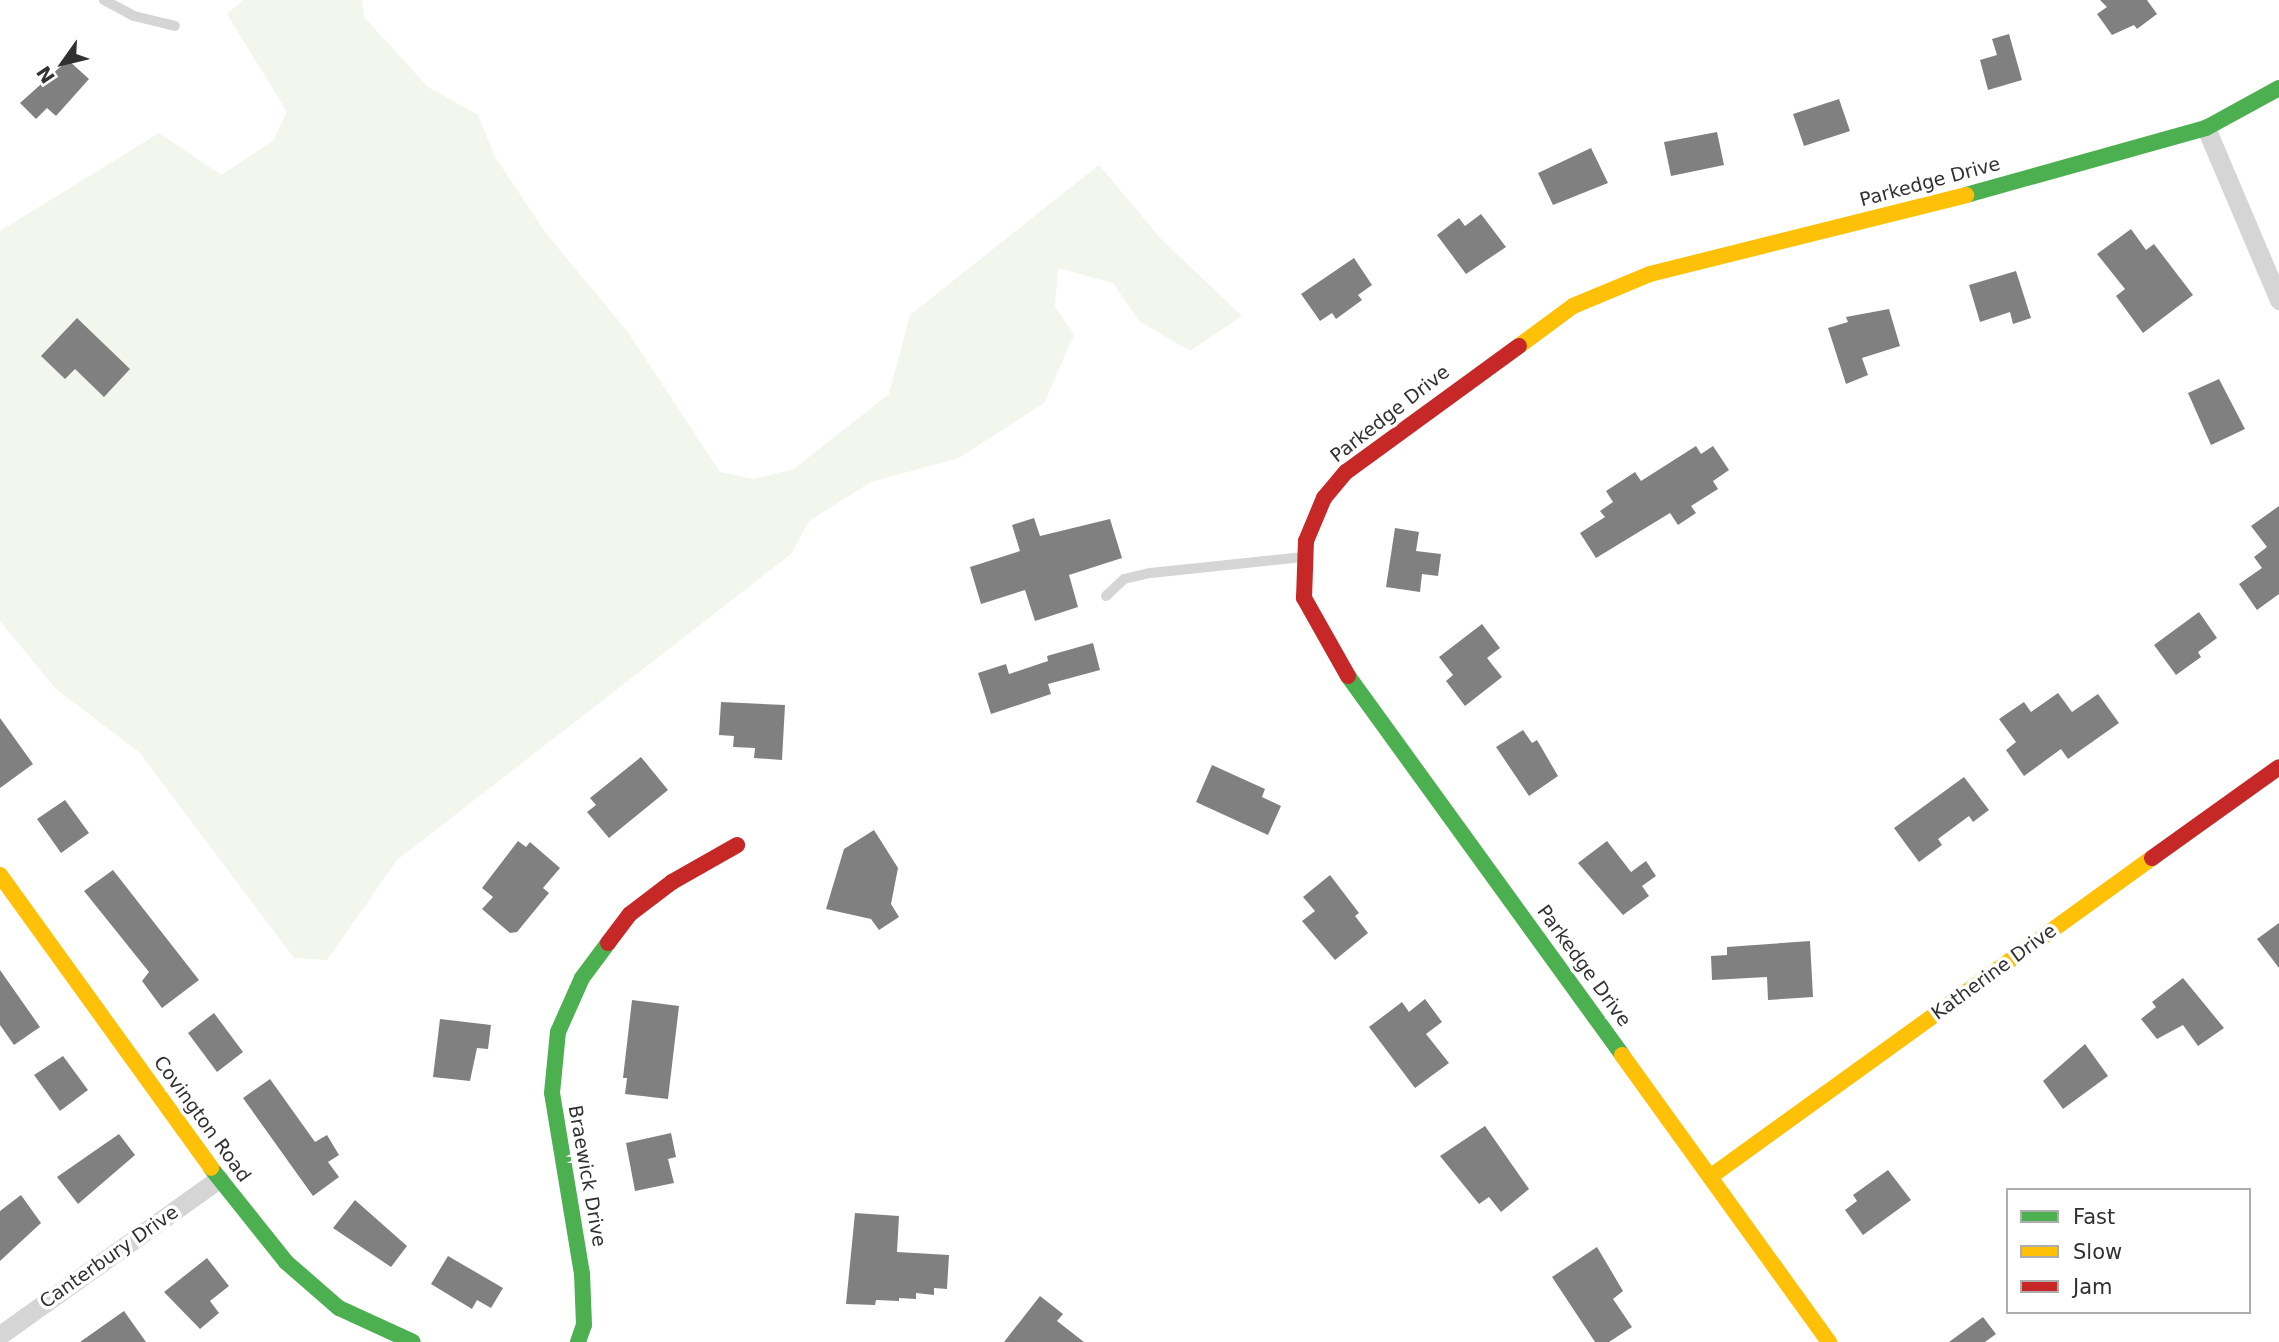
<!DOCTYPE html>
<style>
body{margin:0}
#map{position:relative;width:2279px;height:1342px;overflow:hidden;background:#fff;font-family:"DejaVu Sans",sans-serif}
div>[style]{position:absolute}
.green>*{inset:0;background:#f2f6ed}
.building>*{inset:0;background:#808080}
.lane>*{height:10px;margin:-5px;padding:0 5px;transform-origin:5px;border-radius:5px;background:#d5d5d5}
.street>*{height:19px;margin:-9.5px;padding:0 9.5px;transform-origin:9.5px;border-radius:9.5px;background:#d5d5d5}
.fast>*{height:16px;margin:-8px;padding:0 8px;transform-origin:8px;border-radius:8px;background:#4caf50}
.slow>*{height:16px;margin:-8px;padding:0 8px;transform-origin:8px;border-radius:8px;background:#ffc107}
.jam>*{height:16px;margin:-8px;padding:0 8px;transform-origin:8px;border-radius:8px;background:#c62828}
span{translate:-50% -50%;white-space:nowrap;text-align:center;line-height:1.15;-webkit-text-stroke:7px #fff;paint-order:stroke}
.street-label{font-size:19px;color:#313131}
.legend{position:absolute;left:2006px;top:1188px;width:245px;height:126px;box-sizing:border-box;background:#fff;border:2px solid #adadad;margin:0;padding:9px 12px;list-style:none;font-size:21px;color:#313131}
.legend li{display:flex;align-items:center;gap:14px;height:35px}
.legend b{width:35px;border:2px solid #adadad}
.north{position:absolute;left:28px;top:28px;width:70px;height:70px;-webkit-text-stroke:5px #fff;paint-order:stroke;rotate:236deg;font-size:19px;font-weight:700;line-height:28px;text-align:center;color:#313131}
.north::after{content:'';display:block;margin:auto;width:24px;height:32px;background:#313131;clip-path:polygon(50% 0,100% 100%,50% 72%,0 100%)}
</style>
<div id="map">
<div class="green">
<i style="clip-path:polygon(243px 0,362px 0,364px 17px,428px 87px,478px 115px,495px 157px,545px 232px,627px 331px,720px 472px,754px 479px,794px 469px,889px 394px,910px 315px,1099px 165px,1162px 240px,1242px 316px,1190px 351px,1139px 321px,1113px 283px,1058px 268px,1055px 306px,1074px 335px,1044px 403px,959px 458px,871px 482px,809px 521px,791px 554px,397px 860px,327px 960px,294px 958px,140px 753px,56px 689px,0 621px,0 231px,159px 133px,221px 175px,273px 141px,287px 112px,227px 14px)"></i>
</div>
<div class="building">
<i style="clip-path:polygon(2100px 0,2147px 0,2157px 14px,2137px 29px,2134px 25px,2112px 35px,2097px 14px,2107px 7px)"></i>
<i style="clip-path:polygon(2009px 34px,2022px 80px,1988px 90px,1980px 60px,1997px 55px,1992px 39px)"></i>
<i style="clip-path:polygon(68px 60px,89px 79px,56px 116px,47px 108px,36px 119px,20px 103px)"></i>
<i style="clip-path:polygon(1839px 99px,1850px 131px,1804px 146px,1793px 114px)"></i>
<i style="clip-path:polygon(1717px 132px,1724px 165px,1671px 176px,1664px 142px)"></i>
<i style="clip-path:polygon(1591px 148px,1608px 183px,1553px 205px,1538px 173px)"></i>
<i style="clip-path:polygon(1481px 214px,1506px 247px,1466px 274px,1437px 235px,1459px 218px,1465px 226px)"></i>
<i style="clip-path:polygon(2131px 229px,2146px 250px,2154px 244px,2193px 295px,2143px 333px,2116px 296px,2125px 289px,2097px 254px)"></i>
<i style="clip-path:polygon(1354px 258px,1372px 285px,1358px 295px,1362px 300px,1336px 319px,1332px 313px,1320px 321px,1301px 294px)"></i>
<i style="clip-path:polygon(2016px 271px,2031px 318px,2013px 324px,2010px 312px,1980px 322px,1969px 285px)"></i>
<i style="clip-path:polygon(1889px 309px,1900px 346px,1862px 358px,1868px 375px,1846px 384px,1828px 328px,1848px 322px,1846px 317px)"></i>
<i style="clip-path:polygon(77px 318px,130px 369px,104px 397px,75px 369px,65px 379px,41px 356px)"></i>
<i style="clip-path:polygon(2219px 379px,2245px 429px,2211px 445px,2188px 393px)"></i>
<i style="clip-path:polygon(1696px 446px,1701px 454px,1713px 446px,1729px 470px,1713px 481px,1718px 489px,1691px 506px,1696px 513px,1678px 525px,1670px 513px,1596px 558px,1580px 533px,1605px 517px,1600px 511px,1613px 502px,1606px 491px,1635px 472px,1641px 481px)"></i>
<i style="clip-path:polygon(2279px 506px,2279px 594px,2257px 610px,2239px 584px,2262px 568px,2254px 557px,2267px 547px,2251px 526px)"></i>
<i style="clip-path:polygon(1034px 518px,1040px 536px,1110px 519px,1122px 558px,1069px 575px,1078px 607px,1035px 621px,1025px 590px,981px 604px,970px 567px,1020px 551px,1012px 525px)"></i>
<i style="clip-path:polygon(1395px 528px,1419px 532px,1416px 551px,1441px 554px,1438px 576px,1422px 574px,1420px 592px,1386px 587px)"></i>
<i style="clip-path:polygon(2199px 612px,2217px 638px,2198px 652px,2201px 657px,2176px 675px,2154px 645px)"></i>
<i style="clip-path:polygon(1482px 624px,1500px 648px,1487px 658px,1502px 677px,1465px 706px,1446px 681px,1453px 675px,1439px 657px)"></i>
<i style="clip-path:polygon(1093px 643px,1100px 670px,1048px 684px,1051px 694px,991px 714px,978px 673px,1006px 664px,1009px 674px,1048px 661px,1047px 656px)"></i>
<i style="clip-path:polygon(2058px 693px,2072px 712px,2098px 694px,2119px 723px,2068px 759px,2061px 749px,2024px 776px,2006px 750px,2016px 742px,1999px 719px,2024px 702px,2031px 712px)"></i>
<i style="clip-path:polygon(721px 702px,785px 705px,782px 760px,754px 758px,755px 748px,733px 747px,734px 736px,719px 735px)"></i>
<i style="clip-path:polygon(0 718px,33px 764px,0 788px)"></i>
<i style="clip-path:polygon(1523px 730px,1532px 743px,1537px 740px,1558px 776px,1529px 796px,1496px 747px)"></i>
<i style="clip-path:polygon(641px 757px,668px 790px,609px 838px,587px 812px,596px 805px,590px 798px)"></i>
<i style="clip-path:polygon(1212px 765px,1265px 789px,1262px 797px,1281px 806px,1268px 835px,1196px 802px)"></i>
<i style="clip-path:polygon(1964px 777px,1989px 810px,1973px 822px,1969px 816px,1938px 839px,1942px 845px,1919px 862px,1894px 828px)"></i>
<i style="clip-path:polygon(65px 800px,89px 833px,61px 853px,37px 819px)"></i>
<i style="clip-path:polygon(874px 830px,898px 868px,891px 904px,899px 917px,879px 930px,871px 919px,826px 909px,844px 849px)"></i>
<i style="clip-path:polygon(518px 841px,526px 847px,530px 842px,560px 868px,543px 888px,549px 893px,517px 932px,510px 933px,482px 909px,493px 897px,482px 888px)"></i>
<i style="clip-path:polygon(1607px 841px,1631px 872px,1646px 861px,1656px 876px,1642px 886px,1649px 896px,1623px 915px,1578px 863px)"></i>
<i style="clip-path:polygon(113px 870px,199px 980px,162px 1008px,142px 981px,149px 972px,84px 891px)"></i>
<i style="clip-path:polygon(1330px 875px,1359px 913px,1355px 916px,1368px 933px,1335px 960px,1302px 921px,1315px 911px,1303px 897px)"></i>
<i style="clip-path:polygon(2279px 923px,2279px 968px,2257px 939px)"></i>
<i style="clip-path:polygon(1810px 941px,1813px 997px,1768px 1000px,1767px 977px,1712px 980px,1711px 956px,1727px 955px,1727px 947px)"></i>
<i style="clip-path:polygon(0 970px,40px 1027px,14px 1045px,0 1025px)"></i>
<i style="clip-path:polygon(2183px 978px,2224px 1028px,2198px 1046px,2183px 1025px,2157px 1039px,2141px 1019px,2156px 1007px,2152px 1002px)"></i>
<i style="clip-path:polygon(1425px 999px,1442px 1022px,1426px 1034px,1449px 1063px,1415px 1088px,1369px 1027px,1402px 1002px,1409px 1012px)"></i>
<i style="clip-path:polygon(632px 1000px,679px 1006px,668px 1099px,625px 1094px,627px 1078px,623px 1078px)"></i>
<i style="clip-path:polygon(214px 1013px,243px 1052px,217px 1072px,188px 1033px)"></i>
<i style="clip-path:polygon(440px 1019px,491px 1025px,488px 1049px,477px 1048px,470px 1081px,433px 1077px)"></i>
<i style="clip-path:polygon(2085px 1044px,2108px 1076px,2063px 1109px,2043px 1081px)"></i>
<i style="clip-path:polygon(63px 1056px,88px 1090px,60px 1111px,34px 1075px)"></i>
<i style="clip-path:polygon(270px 1079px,315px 1142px,327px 1135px,339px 1155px,328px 1162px,339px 1177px,313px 1196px,243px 1098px)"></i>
<i style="clip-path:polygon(1485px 1126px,1529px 1189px,1501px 1212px,1489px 1197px,1479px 1204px,1440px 1156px)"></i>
<i style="clip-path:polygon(671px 1133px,676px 1157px,668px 1159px,674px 1183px,635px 1191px,626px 1143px)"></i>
<i style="clip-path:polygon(119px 1134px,135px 1155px,78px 1204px,57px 1177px)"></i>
<i style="clip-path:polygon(1888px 1170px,1911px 1200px,1863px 1235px,1845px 1210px,1857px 1201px,1853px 1195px)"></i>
<i style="clip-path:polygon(21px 1195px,41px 1223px,0 1261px,0 1211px)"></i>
<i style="clip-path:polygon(355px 1200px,407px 1246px,391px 1267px,333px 1228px)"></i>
<i style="clip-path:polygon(855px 1213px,899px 1216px,897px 1252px,949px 1255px,947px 1289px,934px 1288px,934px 1295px,916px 1293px,916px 1299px,899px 1298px,899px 1301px,876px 1300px,875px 1305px,846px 1304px)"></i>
<i style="clip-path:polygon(1597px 1247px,1623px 1291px,1613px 1299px,1632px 1327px,1609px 1342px,1595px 1342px,1552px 1277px)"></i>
<i style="clip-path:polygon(448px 1256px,503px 1288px,491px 1308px,477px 1300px,472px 1309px,431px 1284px)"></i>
<i style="clip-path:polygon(207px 1258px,229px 1286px,210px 1301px,219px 1313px,200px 1329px,164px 1292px)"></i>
<i style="clip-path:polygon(1040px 1296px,1063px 1314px,1057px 1321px,1084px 1342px,1004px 1342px)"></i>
<i style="clip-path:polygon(124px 1311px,146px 1342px,80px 1342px)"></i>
<i style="clip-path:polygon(1983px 1317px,1996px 1334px,1985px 1342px,1949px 1342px)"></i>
</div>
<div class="lane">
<i style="left:104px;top:0;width:34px;rotate:28deg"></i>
<i style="left:134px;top:16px;width:42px;rotate:13.7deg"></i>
<i style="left:1106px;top:596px;width:25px;rotate:-43deg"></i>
<i style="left:1124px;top:579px;width:28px;rotate:-13deg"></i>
<i style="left:1151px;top:573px;width:153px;rotate:-6deg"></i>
</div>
<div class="street">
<i style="left:2206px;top:128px;width:187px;rotate:67deg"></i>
<i style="left:0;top:1335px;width:269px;rotate:-35.5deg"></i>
</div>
<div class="fast">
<i style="left:1966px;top:195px;width:249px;rotate:-15.6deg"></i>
<i style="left:2206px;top:128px;width:83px;rotate:-28.7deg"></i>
<i style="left:1348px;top:676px;width:468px;rotate:54.1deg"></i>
<i style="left:211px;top:1168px;width:120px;rotate:51.4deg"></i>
<i style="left:286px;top:1262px;width:70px;rotate:41deg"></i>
<i style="left:339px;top:1308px;width:81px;rotate:24.7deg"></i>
<i style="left:578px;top:1342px;width:18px;rotate:-71deg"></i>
<i style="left:584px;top:1325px;width:51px;rotate:-92.2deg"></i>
<i style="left:582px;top:1274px;width:183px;rotate:-99.4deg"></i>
<i style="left:552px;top:1093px;width:61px;rotate:-84.4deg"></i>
<i style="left:558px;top:1032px;width:59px;rotate:-66deg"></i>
<i style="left:582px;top:978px;width:44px;rotate:-53.4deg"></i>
</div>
<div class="slow">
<i style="left:1519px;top:346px;width:67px;rotate:-36.5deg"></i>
<i style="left:1573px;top:306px;width:83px;rotate:-22.6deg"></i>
<i style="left:1650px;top:274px;width:326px;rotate:-14deg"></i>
<i style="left:0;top:875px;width:361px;rotate:54.2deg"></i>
<i style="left:1622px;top:1055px;width:354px;rotate:54.2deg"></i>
<i style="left:1710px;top:1177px;width:545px;rotate:-35.82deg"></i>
</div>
<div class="jam">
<i style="left:1348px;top:676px;width:90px;rotate:-119.4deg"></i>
<i style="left:1304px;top:598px;width:57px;rotate:-88deg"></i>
<i style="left:1306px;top:541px;width:47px;rotate:-67.3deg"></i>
<i style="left:1324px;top:498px;width:34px;rotate:-50deg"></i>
<i style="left:1346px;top:472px;width:214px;rotate:-36.1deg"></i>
<i style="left:2152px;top:858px;width:156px;rotate:-35.6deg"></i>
<i style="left:608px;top:943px;width:36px;rotate:-53deg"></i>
<i style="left:630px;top:914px;width:53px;rotate:-37.3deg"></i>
<i style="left:672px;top:882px;width:75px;rotate:-29.6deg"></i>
</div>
<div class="street-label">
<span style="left:1930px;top:182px;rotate:-15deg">Parkedge Drive</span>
<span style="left:1390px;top:414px;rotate:-38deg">Parkedge Drive</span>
<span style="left:1584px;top:966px;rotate:54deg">Parkedge Drive</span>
<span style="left:1994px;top:972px;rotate:-36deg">Katherine Drive</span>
<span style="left:202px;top:1119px;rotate:54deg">Covington Road</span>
<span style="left:587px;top:1176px;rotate:80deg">Braewick Drive</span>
<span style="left:109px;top:1257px;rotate:-35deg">Canterbury Drive</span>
</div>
<ul class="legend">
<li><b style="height:9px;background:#4caf50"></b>Fast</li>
<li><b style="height:9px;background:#ffc107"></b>Slow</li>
<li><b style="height:9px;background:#c62828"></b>Jam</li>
</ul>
<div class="north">N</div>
</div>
